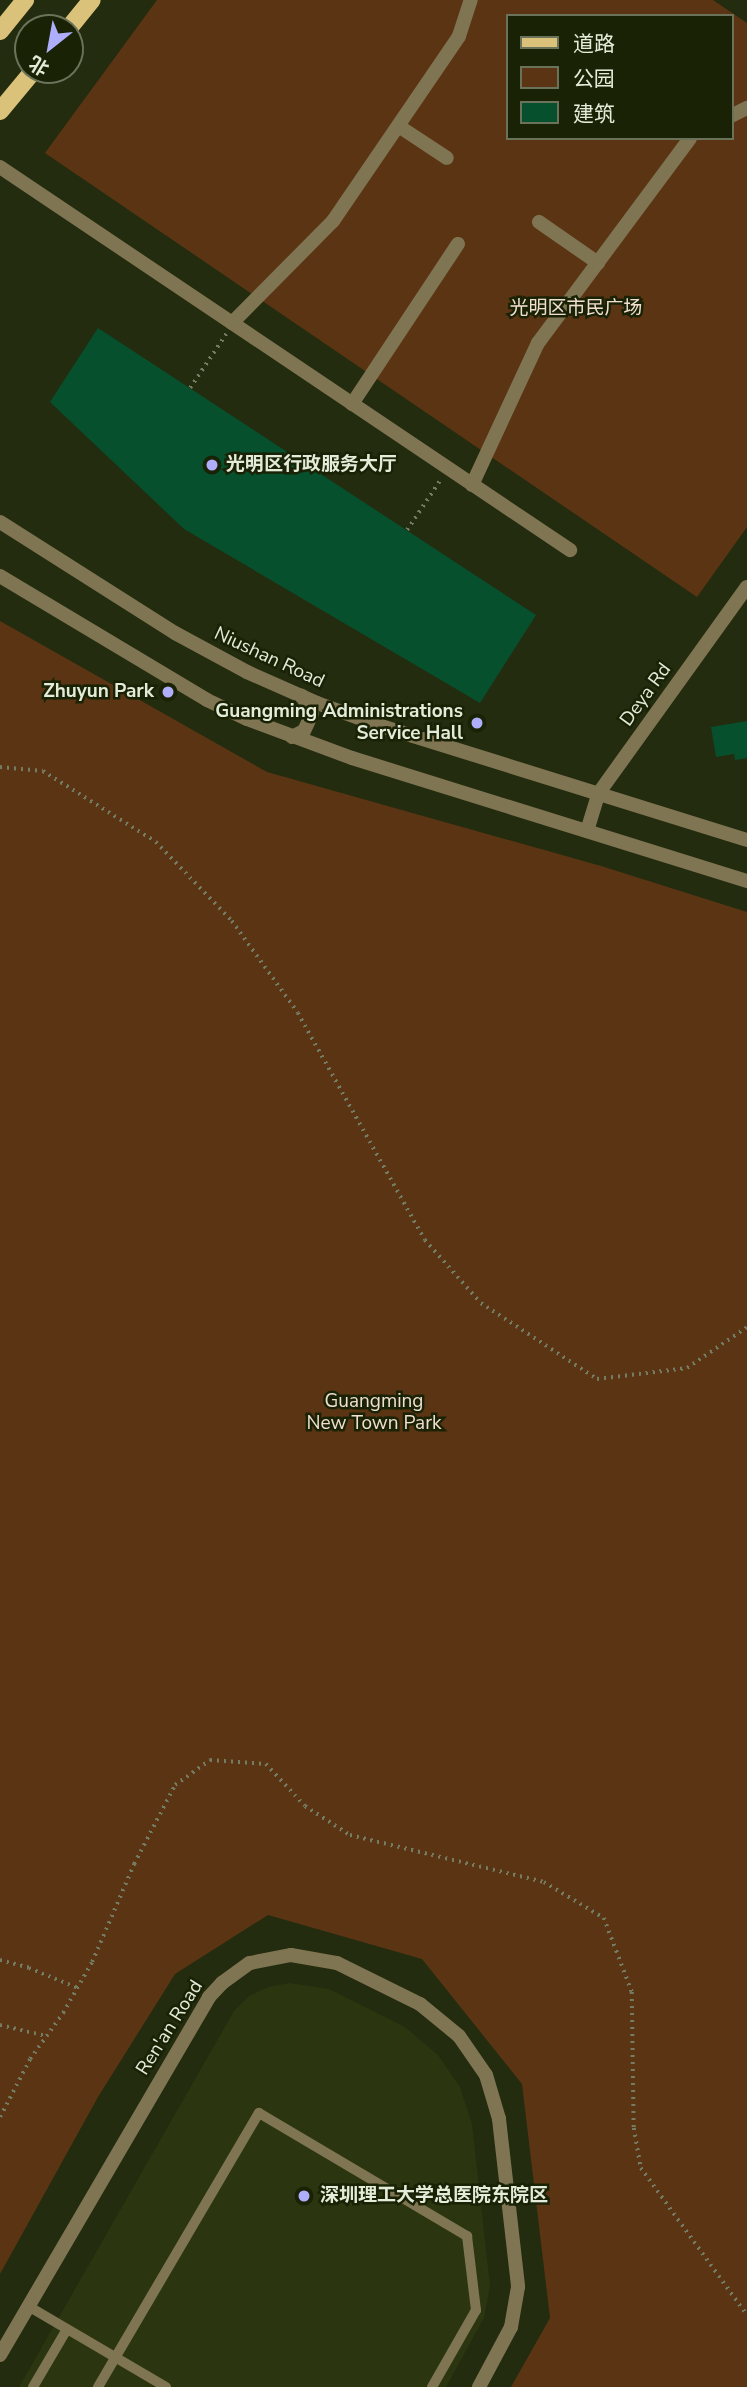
<!DOCTYPE html>
<meta charset="utf-8">
<style>
body{margin:0}
#map{position:relative;width:747px;height:2387px;overflow:hidden;background:#232c0e;font-family:"Nunito Sans","Noto Sans SC",sans-serif}
div>[style]{position:absolute}
.built>*{inset:0;background:#2b3510}
.green>*{inset:0;background:#5b3513}
.building>*{inset:0;background:#07502d}
.path>*{height:3.5px;margin-top:-1.75px;transform-origin:0;background:repeating-linear-gradient(90deg,#747c63 0 2px,transparent 0 7px)}
.service>*{height:10px;margin:-5px;padding:0 5px;transform-origin:5px;border-radius:5px;background:#807553}
.pedestrian>*{height:14px;margin:-7px;padding:0 7px;transform-origin:7px;border-radius:7px;background:#807553}
.minor>*{height:14px;margin:-7px;padding:0 7px;transform-origin:7px;border-radius:7px;background:#807553}
.tertiary>*{height:14px;margin:-7px;padding:0 7px;transform-origin:7px;border-radius:7px;background:#807553}
.primary>*{height:18px;margin:-9px;padding:0 9px;transform-origin:9px;border-radius:9px;background:#dac27a}
.dots>*{width:19px;height:19px;translate:-50% -50%;box-sizing:border-box;border:4px solid #1a2205;border-radius:50%}
span{translate:-50% -50%;white-space:nowrap;text-align:center;line-height:1.15;-webkit-text-stroke:5px #1a2205;paint-order:stroke}
.park-label{font-size:19px;color:#f1dfd0}
.poi-label{font-size:19px;color:#e4ebd9;font-weight:700}
.left{translate:0 -50%;text-align:left}
.right{translate:-100% -50%;text-align:right}
.street-label{font-size:19px;color:#e4ebd9}
.legend{position:absolute;left:506px;top:14px;width:228px;height:126px;box-sizing:border-box;background:#1a2205;border:2px solid #6b725a;margin:0;padding:9px 12px;list-style:none;font-size:21px;color:#e4ebd9}
.legend li{display:flex;align-items:center;gap:14px;height:35px}
.legend b{width:35px;border:2px solid #6b725a}
.north{position:absolute;left:14px;top:14px;width:70px;height:70px;box-sizing:border-box;background:#1a2205;border:2px solid #6b725a;border-radius:50%;rotate:211deg;font-size:19px;font-weight:700;line-height:28px;text-align:center;color:#e4ebd9}
.north::after{content:'';display:block;margin:auto;width:24px;height:32px;background:#aeaefb;clip-path:polygon(50% 0,100% 100%,50% 72%,0 100%)}
</style>
<div id="map">
<div class="built">
<i style="clip-path:polygon(289px 1983px,329px 1989px,405px 2027px,438px 2055px,460px 2087px,472px 2124px,490px 2286px,484px 2318px,446px 2387px,19px 2387px,234px 2011px,249px 1996px,268px 1987px)"></i>
</div>
<div class="green">
<i style="clip-path:polygon(evenodd,157px 0,713px 0,747px 23px,747px 527px,697px 597px,45px 153px,157px 0,507px 16px,731px 16px,731px 138px,507px 138px,507px 16px)"></i>
<i style="clip-path:polygon(0 621px,267px 772px,601px 866px,747px 912px,747px 2387px,511px 2387px,550px 2318px,522px 2084px,422px 1959px,268px 1915px,175px 1974px,98px 2097px,0 2274px)"></i>
</div>
<div class="building">
<i style="clip-path:polygon(98px 328px,536px 615px,480px 703px,184px 529px,50px 402px)"></i>
<i style="clip-path:polygon(747px 721px,747px 758px,735px 760px,734px 754px,716px 757px,711px 727px)"></i>
</div>
<div class="path">
<i style="left:190px;top:388px;width:65px;rotate:-56.3deg"></i>
<i style="left:407px;top:530px;width:61px;rotate:-56.3deg"></i>
<i style="left:0;top:767px;width:43px;rotate:5.3deg"></i>
<i style="left:43px;top:771px;width:133px;rotate:32.1deg"></i>
<i style="left:156px;top:842px;width:110px;rotate:46.1deg"></i>
<i style="left:232px;top:921px;width:113px;rotate:54.3deg"></i>
<i style="left:298px;top:1013px;width:260px;rotate:60.8deg"></i>
<i style="left:425px;top:1240px;width:84px;rotate:48.4deg"></i>
<i style="left:481px;top:1303px;width:139px;rotate:33.2deg"></i>
<i style="left:597px;top:1379px;width:91px;rotate:-7deg"></i>
<i style="left:687px;top:1368px;width:73px;rotate:-34.3deg"></i>
<i style="left:0;top:1960px;width:30px;rotate:15deg"></i>
<i style="left:29px;top:1968px;width:53px;rotate:22.2deg"></i>
<i style="left:0;top:2025px;width:47px;rotate:13.4deg"></i>
<i style="left:0;top:2117px;width:65px;rotate:-62.7deg"></i>
<i style="left:30px;top:2059px;width:57px;rotate:-54.3deg"></i>
<i style="left:63px;top:2013px;width:59px;rotate:-60.4deg"></i>
<i style="left:92px;top:1962px;width:107px;rotate:-66.8deg"></i>
<i style="left:134px;top:1864px;width:89px;rotate:-62.6deg"></i>
<i style="left:175px;top:1785px;width:43px;rotate:-35.5deg"></i>
<i style="left:210px;top:1760px;width:56px;rotate:4.1deg"></i>
<i style="left:266px;top:1764px;width:57px;rotate:47.1deg"></i>
<i style="left:305px;top:1806px;width:54px;rotate:32.8deg"></i>
<i style="left:350px;top:1835px;width:200px;rotate:13.6deg"></i>
<i style="left:544px;top:1882px;width:70px;rotate:31deg"></i>
<i style="left:604px;top:1918px;width:79px;rotate:69.3deg"></i>
<i style="left:632px;top:1992px;width:136px;rotate:89.2deg"></i>
<i style="left:634px;top:2128px;width:41px;rotate:80.1deg"></i>
<i style="left:641px;top:2168px;width:181px;rotate:54.2deg"></i>
</div>
<div class="service">
<i style="left:28px;top:2306px;width:160px;rotate:30.4deg"></i>
<i style="left:33px;top:2387px;width:67px;rotate:-59.6deg"></i>
<i style="left:98px;top:2387px;width:318px;rotate:-59.6deg"></i>
<i style="left:259px;top:2113px;width:242px;rotate:30.6deg"></i>
<i style="left:467px;top:2236px;width:75px;rotate:83.1deg"></i>
<i style="left:476px;top:2310px;width:89px;rotate:119.7deg"></i>
</div>
<div class="pedestrian">
<i style="left:731px;top:116px;width:18px;rotate:-27deg"></i>
<i style="left:400px;top:127px;width:56px;rotate:33.4deg"></i>
<i style="left:0;top:167px;width:687px;rotate:33.9deg"></i>
<i style="left:539px;top:222px;width:72px;rotate:34.8deg"></i>
<i style="left:232px;top:323px;width:144px;rotate:-45.3deg"></i>
<i style="left:333px;top:221px;width:224px;rotate:-55.7deg"></i>
<i style="left:459px;top:36px;width:38px;rotate:-72deg"></i>
<i style="left:352px;top:404px;width:192px;rotate:-56.5deg"></i>
<i style="left:472px;top:485px;width:157px;rotate:-65.1deg"></i>
<i style="left:538px;top:343px;width:255px;rotate:-53.4deg"></i>
</div>
<div class="minor">
<i style="left:587px;top:831px;width:39px;rotate:-73deg"></i>
<i style="left:598px;top:794px;width:255px;rotate:-54.3deg"></i>
<i style="left:0;top:2355px;width:415px;rotate:-59.7deg"></i>
<i style="left:209px;top:1997px;width:19px;rotate:-47deg"></i>
<i style="left:222px;top:1983px;width:34px;rotate:-36deg"></i>
<i style="left:250px;top:1963px;width:42px;rotate:-11deg"></i>
<i style="left:291px;top:1955px;width:47px;rotate:9.9deg"></i>
<i style="left:337px;top:1963px;width:93px;rotate:26.3deg"></i>
<i style="left:420px;top:2004px;width:50px;rotate:39.4deg"></i>
<i style="left:459px;top:2036px;width:47px;rotate:55.3deg"></i>
<i style="left:486px;top:2075px;width:46px;rotate:73.5deg"></i>
<i style="left:499px;top:2119px;width:169px;rotate:83.5deg"></i>
<i style="left:518px;top:2287px;width:41px;rotate:99.9deg"></i>
<i style="left:511px;top:2327px;width:68px;rotate:118.1deg"></i>
</div>
<div class="tertiary">
<i style="left:0;top:522px;width:207px;rotate:32.4deg"></i>
<i style="left:175px;top:633px;width:82px;rotate:28.4deg"></i>
<i style="left:247px;top:672px;width:77px;rotate:23.9deg"></i>
<i style="left:317px;top:703px;width:68px;rotate:19.8deg"></i>
<i style="left:381px;top:726px;width:383px;rotate:17.3deg"></i>
<i style="left:0;top:576px;width:241px;rotate:30.9deg"></i>
<i style="left:207px;top:700px;width:44px;rotate:25.4deg"></i>
<i style="left:247px;top:719px;width:112px;rotate:20.4deg"></i>
<i style="left:352px;top:758px;width:414px;rotate:17.3deg"></i>
<i style="left:292px;top:737px;width:13px;rotate:-27deg"></i>
<i style="left:304px;top:731px;width:19px;rotate:-65deg"></i>
<i style="left:312px;top:714px;width:21px;rotate:-119deg"></i>
</div>
<div class="primary">
<i style="left:69px;top:28px;width:36px;rotate:-51deg"></i>
<i style="left:0;top:31px;width:40px;rotate:-51deg"></i>
<i style="left:0;top:111px;width:53px;rotate:-50.3deg"></i>
</div>
<div class="dots">
<i style="left:212px;top:465px;background:#aeaefb"></i>
<i style="left:168px;top:692px;background:#aeaefb"></i>
<i style="left:477px;top:723px;background:#aeaefb"></i>
<i style="left:304px;top:2196px;background:#aeaefb"></i>
</div>
<div class="park-label">
<span style="left:576px;top:309px">光明区市民广场</span>
<span style="left:374px;top:1413px">Guangming<br>New Town Park</span>
</div>
<div class="poi-label">
<span class="left" style="left:226px;top:465px">光明区行政服务大厅</span>
<span class="right" style="left:154px;top:692px">Zhuyun Park</span>
<span class="right" style="left:463px;top:723px">Guangming Administrations<br>Service Hall</span>
<span class="left" style="left:320px;top:2196px">深圳理工大学总医院东院区</span>
</div>
<div class="street-label">
<span style="left:269px;top:658px;rotate:25deg">Niushan Road</span>
<span style="left:646px;top:695px;rotate:-54deg">Deya Rd</span>
<span style="left:170px;top:2028px;rotate:-58deg">Ren'an Road</span>
</div>
<ul class="legend">
<li><b style="height:9px;background:#dac27a"></b>道路</li>
<li><b style="height:19px;background:#5b3513"></b>公园</li>
<li><b style="height:19px;background:#07502d"></b>建筑</li>
</ul>
<div class="north">北</div>
</div>
